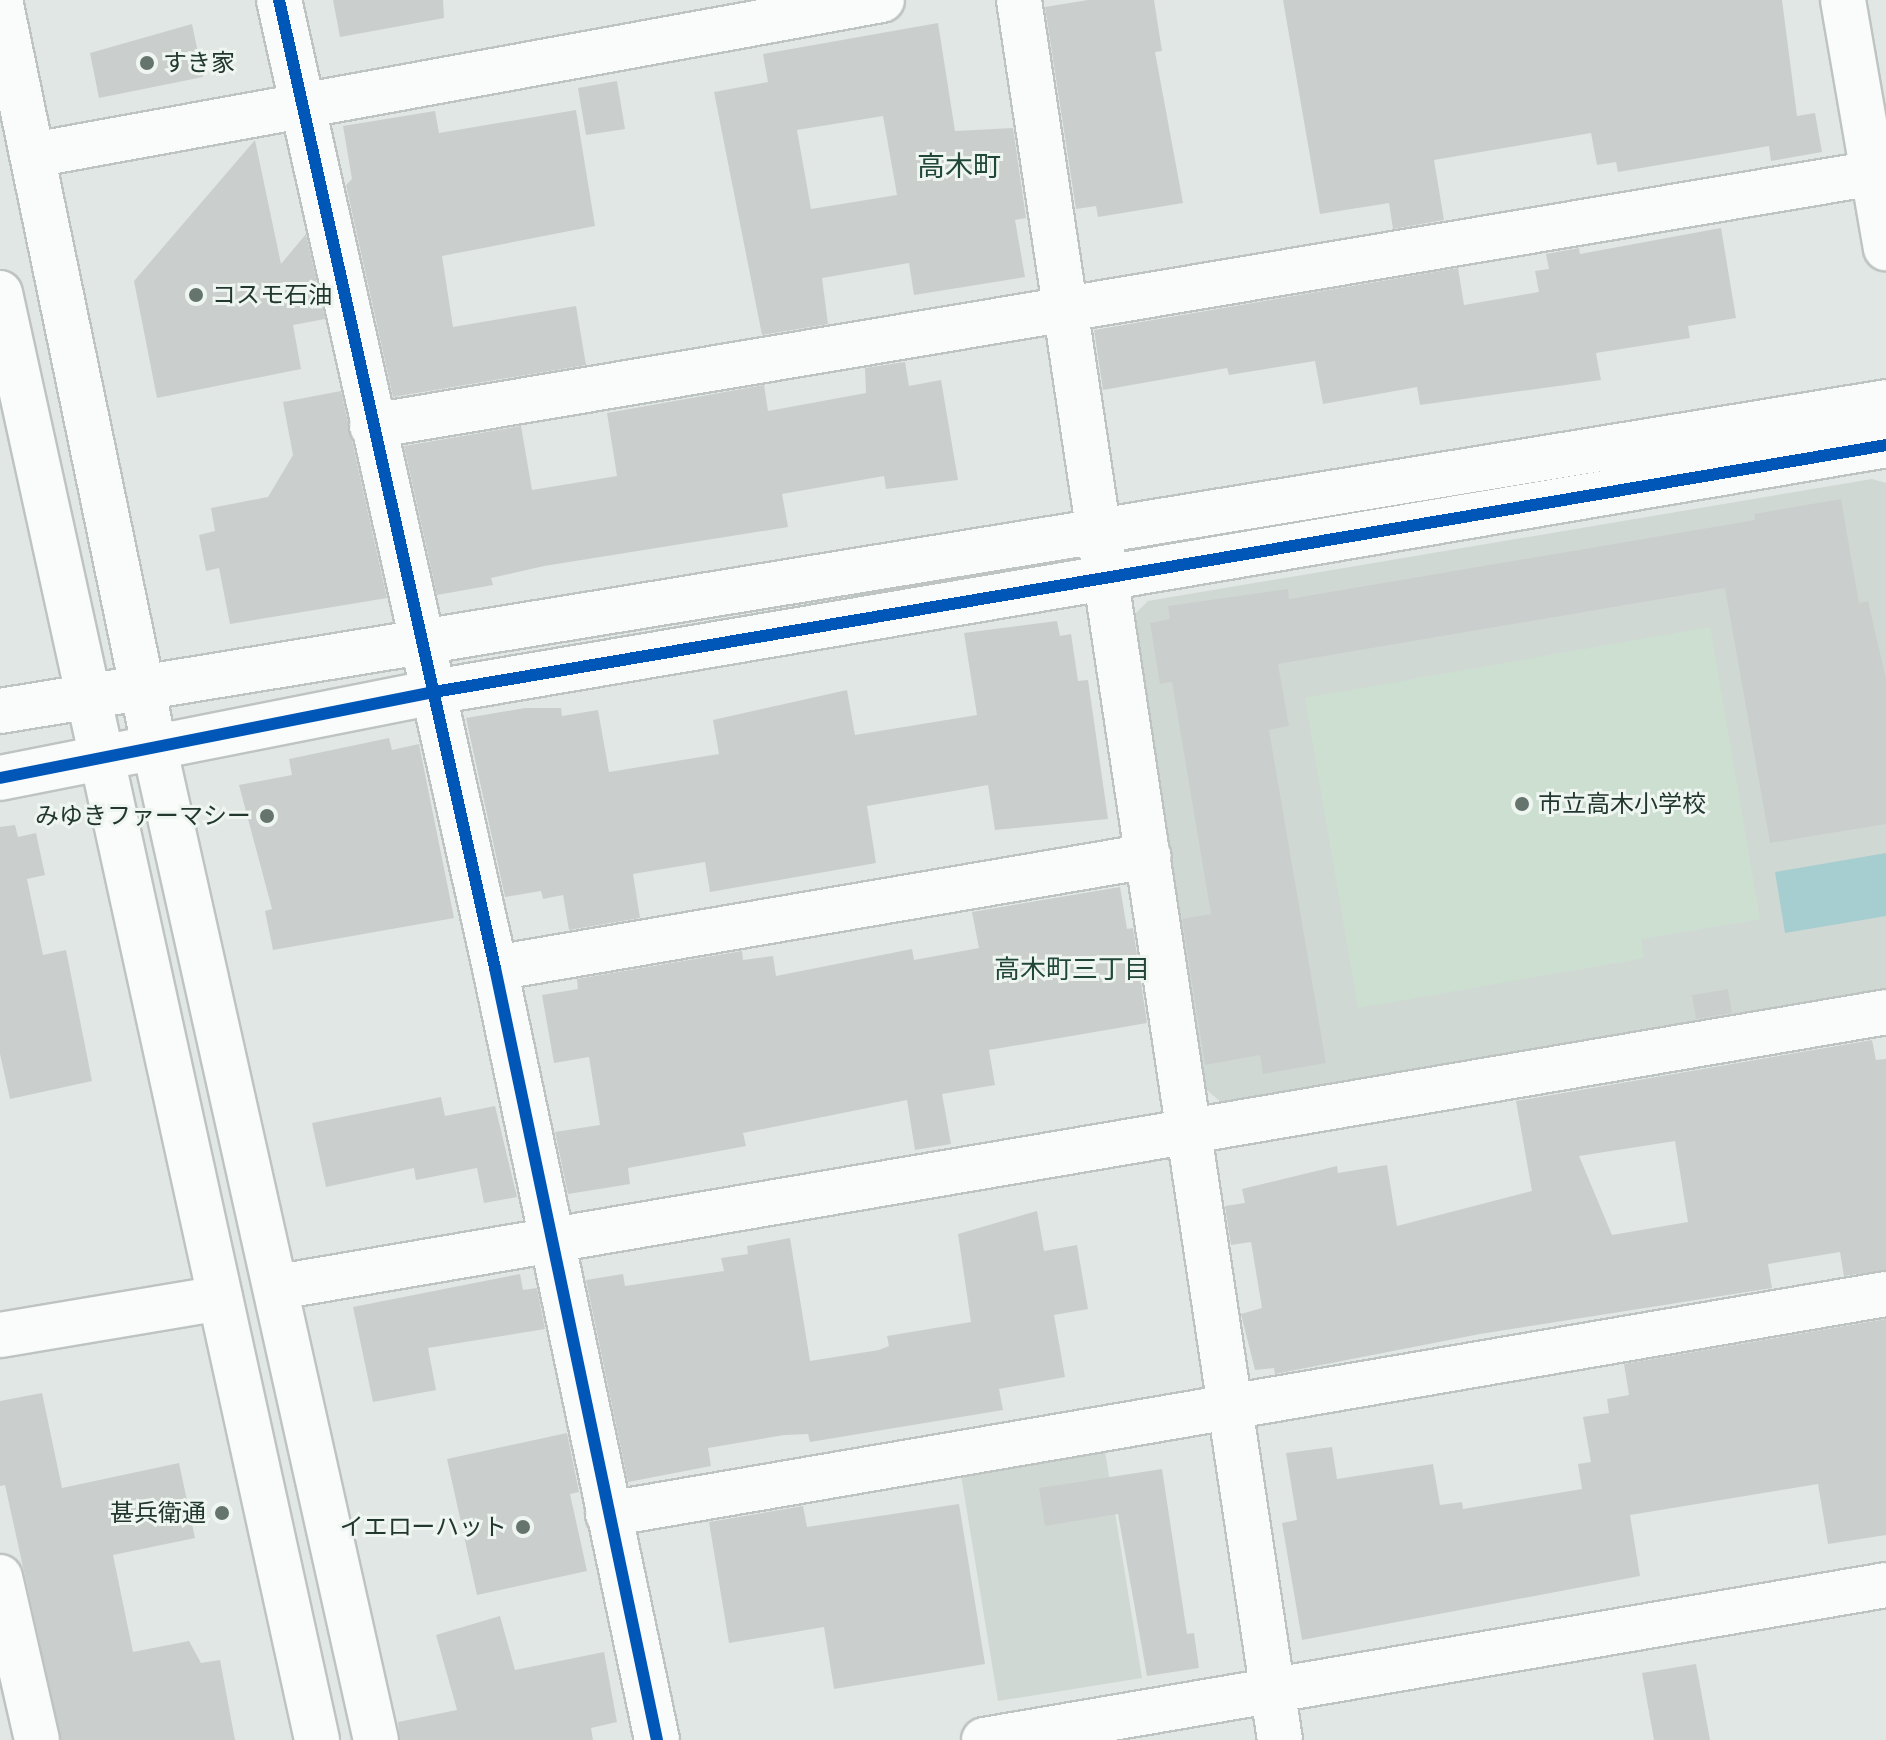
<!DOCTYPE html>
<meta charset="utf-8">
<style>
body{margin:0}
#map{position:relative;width:1886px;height:1740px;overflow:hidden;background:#e1e7e4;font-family:"Asap Condensed","Noto Sans JP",sans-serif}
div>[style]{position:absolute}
.built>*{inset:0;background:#d0d8d4}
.green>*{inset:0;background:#ccdfd0}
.water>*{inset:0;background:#a6ced0}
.building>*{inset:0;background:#cacfcd}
.roads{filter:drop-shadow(2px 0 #bec4c1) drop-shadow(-2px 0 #bec4c1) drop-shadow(0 2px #bec4c1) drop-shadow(0 -2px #bec4c1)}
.minor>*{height:44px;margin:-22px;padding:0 22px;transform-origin:22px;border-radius:22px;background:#fafbfb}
.tertiary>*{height:44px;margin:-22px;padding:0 22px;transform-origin:22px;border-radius:22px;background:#fafbfb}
.cycleway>*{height:12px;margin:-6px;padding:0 6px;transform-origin:6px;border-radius:6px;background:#0057b8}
.dots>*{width:22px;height:22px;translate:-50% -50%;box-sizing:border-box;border:4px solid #eff6f2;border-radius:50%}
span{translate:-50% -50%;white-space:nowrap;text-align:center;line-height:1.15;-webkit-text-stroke:6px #eff6f2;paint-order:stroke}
.poi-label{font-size:24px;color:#22372f}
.left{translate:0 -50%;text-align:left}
.right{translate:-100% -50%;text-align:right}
.neighbourhood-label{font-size:26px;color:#21463a}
.quarter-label{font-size:28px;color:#21463a}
</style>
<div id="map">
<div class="built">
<i style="clip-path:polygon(1872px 479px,1886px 483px,1886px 989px,1222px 1103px,1201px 1085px,1131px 618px,1148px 601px)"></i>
<i style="clip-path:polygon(1104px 1445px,1142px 1678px,998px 1701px,960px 1469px)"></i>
</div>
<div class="green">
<i style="clip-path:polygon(1710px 627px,1760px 919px,1641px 939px,1644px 958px,1358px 1008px,1305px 698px)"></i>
</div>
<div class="water">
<i style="clip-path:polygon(1886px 853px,1886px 916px,1785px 933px,1775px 872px)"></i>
</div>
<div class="building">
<i style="clip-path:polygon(333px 0,443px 0,444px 18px,340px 37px)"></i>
<i style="clip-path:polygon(1088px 0,1154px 0,1162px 51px,1155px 52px,1183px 203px,1098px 217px,1096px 206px,1076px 209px,1045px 7px)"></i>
<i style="clip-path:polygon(1283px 0,1782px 0,1797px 116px,1815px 113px,1822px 152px,1771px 161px,1769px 146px,1618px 172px,1616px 162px,1597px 165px,1591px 133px,1434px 160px,1444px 220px,1393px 229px,1389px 203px,1320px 214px)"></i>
<i style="clip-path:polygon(evenodd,938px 23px,955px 131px,1013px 128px,1026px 218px,1015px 220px,1025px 277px,914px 295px,909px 263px,822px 278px,828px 324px,762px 335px,714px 92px,768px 82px,763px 54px,938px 23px,883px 116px,897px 195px,811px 209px,797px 130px,883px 116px)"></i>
<i style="clip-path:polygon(192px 24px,203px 77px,99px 98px,90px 53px)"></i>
<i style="clip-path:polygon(617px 81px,625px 129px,586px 135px,578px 88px)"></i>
<i style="clip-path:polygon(576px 110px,595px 226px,442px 256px,453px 327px,576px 306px,586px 365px,393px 397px,346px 185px,352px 179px,343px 126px,435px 111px,439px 133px)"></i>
<i style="clip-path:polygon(255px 140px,281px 264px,306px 234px,325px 319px,293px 325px,301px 369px,157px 398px,134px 281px)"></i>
<i style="clip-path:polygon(1721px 228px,1736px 318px,1688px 326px,1690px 338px,1596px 353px,1601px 380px,1420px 405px,1417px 387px,1323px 404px,1315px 361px,1229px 375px,1227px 368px,1103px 390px,1094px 330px,1458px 268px,1464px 305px,1539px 292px,1535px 271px,1549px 269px,1546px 254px,1579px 248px,1580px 254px)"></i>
<i style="clip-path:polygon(905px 362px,909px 386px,941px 380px,958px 480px,886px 489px,884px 476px,782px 494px,788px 527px,544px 566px,491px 578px,493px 585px,437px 595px,404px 446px,521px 426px,532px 490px,617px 476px,607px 413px,764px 385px,768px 411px,866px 393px,865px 368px)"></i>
<i style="clip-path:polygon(341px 391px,387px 598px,230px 624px,219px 568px,206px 571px,199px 535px,215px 531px,211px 508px,268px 497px,293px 455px,283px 402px)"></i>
<i style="clip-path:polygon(1841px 499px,1859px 603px,1868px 601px,1886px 679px,1886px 824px,1770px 843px,1725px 588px,1278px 664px,1289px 726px,1269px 730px,1326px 1063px,1263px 1074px,1260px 1055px,1205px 1065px,1182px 919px,1211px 914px,1172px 682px,1160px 684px,1150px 623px,1170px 619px,1168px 606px,1288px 589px,1289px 599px,1755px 520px,1754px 514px)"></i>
<i style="clip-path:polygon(1057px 621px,1060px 636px,1071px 634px,1078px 681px,1088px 680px,1108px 819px,995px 830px,988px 785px,867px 806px,876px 863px,710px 892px,705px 862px,633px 874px,640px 918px,569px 930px,563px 895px,543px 899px,541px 891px,505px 897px,466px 718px,525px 708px,561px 708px,562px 716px,598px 710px,609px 772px,719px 754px,713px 720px,847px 690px,855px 735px,977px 715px,964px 633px)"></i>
<i style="clip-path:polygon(389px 738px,392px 750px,419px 744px,454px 918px,273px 950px,265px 911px,272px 909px,239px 785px,292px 775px,289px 759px)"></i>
<i style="clip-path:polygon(15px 825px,18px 837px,36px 833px,45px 875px,27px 879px,43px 955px,66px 950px,92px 1081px,10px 1099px,0 1054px,0 827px)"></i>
<i style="clip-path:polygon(1120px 887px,1127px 929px,1133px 928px,1147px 1023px,989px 1050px,995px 1085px,942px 1094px,951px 1144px,915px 1150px,907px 1100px,743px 1133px,746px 1146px,628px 1168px,630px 1184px,568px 1194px,555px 1132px,600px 1125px,589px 1057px,554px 1063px,542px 995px,578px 989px,577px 979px,742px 951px,743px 960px,773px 956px,776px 976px,912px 949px,914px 960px,979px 948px,972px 912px)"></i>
<i style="clip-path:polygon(1728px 989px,1732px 1013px,1696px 1019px,1692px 995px)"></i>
<i style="clip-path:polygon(evenodd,1872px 1040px,1876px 1060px,1886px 1059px,1886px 1270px,1844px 1276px,1840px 1252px,1768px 1264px,1772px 1288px,1480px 1334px,1275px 1374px,1274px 1368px,1255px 1370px,1241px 1314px,1262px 1308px,1251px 1242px,1231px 1245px,1225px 1206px,1245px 1203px,1242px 1189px,1337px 1166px,1338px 1173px,1387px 1165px,1397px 1226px,1532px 1191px,1516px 1101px,1872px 1040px,1675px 1141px,1688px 1222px,1612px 1235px,1579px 1156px,1675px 1141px)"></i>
<i style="clip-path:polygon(441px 1097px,445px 1116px,495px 1106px,517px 1197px,484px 1203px,477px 1168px,416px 1180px,414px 1168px,326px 1187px,312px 1123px)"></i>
<i style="clip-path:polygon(1037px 1211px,1044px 1251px,1077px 1245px,1088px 1309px,1054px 1315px,1065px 1377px,999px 1389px,1003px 1410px,810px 1442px,808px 1434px,784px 1435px,708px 1448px,711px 1466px,628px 1482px,586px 1280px,623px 1274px,625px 1286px,724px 1271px,721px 1258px,748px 1254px,747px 1246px,790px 1238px,810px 1361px,879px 1350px,889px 1346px,887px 1336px,971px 1322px,958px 1234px)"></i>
<i style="clip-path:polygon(520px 1274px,523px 1290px,537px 1288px,545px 1329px,428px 1348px,436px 1390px,373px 1402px,353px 1307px)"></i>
<i style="clip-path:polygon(1886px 1319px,1886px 1535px,1828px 1544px,1818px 1484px,1630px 1515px,1640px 1576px,1302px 1640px,1282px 1523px,1297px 1520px,1286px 1453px,1332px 1447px,1337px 1479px,1433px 1464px,1440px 1505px,1462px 1502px,1463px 1509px,1582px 1489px,1578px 1464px,1591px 1462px,1583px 1417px,1609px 1413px,1607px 1399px,1629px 1395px,1624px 1364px)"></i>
<i style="clip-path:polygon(42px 1393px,62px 1488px,179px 1463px,195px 1538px,113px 1555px,133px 1652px,189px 1641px,201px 1663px,220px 1660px,235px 1740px,61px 1740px,5px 1485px,0 1486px,0 1401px)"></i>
<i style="clip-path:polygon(567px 1433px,579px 1492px,570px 1494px,587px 1571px,477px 1595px,447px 1459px)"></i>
<i style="clip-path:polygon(1162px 1469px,1187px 1634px,1194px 1633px,1199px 1668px,1147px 1676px,1118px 1514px,1045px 1526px,1039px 1488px)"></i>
<i style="clip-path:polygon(959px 1504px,985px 1664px,834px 1689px,824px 1627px,729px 1643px,709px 1522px,803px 1506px,807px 1527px)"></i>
<i style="clip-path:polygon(500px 1616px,515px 1670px,604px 1652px,617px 1722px,591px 1728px,593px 1740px,400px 1740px,398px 1722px,457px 1710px,436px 1635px)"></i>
<i style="clip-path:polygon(1696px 1664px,1710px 1740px,1654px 1740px,1642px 1673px)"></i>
</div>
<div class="roads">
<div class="minor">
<i style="left:279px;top:0;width:992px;rotate:77.42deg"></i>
<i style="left:495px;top:968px;width:789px;rotate:78.15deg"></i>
<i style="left:1019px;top:0;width:1759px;rotate:81.47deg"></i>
<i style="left:33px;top:155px;width:863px;rotate:-10.35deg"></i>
<i style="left:372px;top:426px;width:1535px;rotate:-9.56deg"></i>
<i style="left:495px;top:968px;width:663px;rotate:-9.73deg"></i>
<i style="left:278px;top:1287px;width:1631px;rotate:-9.7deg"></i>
<i style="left:0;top:1335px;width:223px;rotate:-9.5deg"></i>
<i style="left:608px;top:1514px;width:1297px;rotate:-9.77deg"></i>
<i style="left:0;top:1577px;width:167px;rotate:77.2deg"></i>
</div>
<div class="tertiary">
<i style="left:0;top:0;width:766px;rotate:78.32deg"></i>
<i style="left:155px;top:750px;width:1014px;rotate:77.42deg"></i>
<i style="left:1843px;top:0;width:252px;rotate:80.2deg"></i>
<i style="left:0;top:293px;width:1481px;rotate:77.64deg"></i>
<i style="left:0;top:711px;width:1911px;rotate:-9.3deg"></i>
<i style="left:0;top:778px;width:442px;rotate:-11.2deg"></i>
<i style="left:434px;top:692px;width:1473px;rotate:-9.65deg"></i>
<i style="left:984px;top:1740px;width:915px;rotate:-9.75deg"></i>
</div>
</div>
<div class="cycleway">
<i style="left:279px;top:0;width:992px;rotate:77.42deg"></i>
<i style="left:495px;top:968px;width:789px;rotate:78.15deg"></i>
<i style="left:0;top:778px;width:442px;rotate:-11.2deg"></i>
<i style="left:434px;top:692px;width:1473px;rotate:-9.65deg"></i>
</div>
<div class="dots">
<i style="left:147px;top:63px;background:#65756e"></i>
<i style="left:196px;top:295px;background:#65756e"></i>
<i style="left:1522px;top:804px;background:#65756e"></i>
<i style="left:267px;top:816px;background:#65756e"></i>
<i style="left:222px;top:1513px;background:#65756e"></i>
<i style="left:523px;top:1527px;background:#65756e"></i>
</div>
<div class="poi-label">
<span class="left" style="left:163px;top:63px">すき家</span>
<span class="left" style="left:212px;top:295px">コスモ石油</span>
<span class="left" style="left:1538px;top:804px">市立高木小学校</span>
<span class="right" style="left:251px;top:816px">みゆきファーマシー</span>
<span class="right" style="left:206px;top:1513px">甚兵衛通</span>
<span class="right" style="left:507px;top:1527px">イエローハット</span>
</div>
<div class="neighbourhood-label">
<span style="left:1072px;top:970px">高木町三丁目</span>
</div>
<div class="quarter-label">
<span style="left:959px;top:166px">高木町</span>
</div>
</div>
